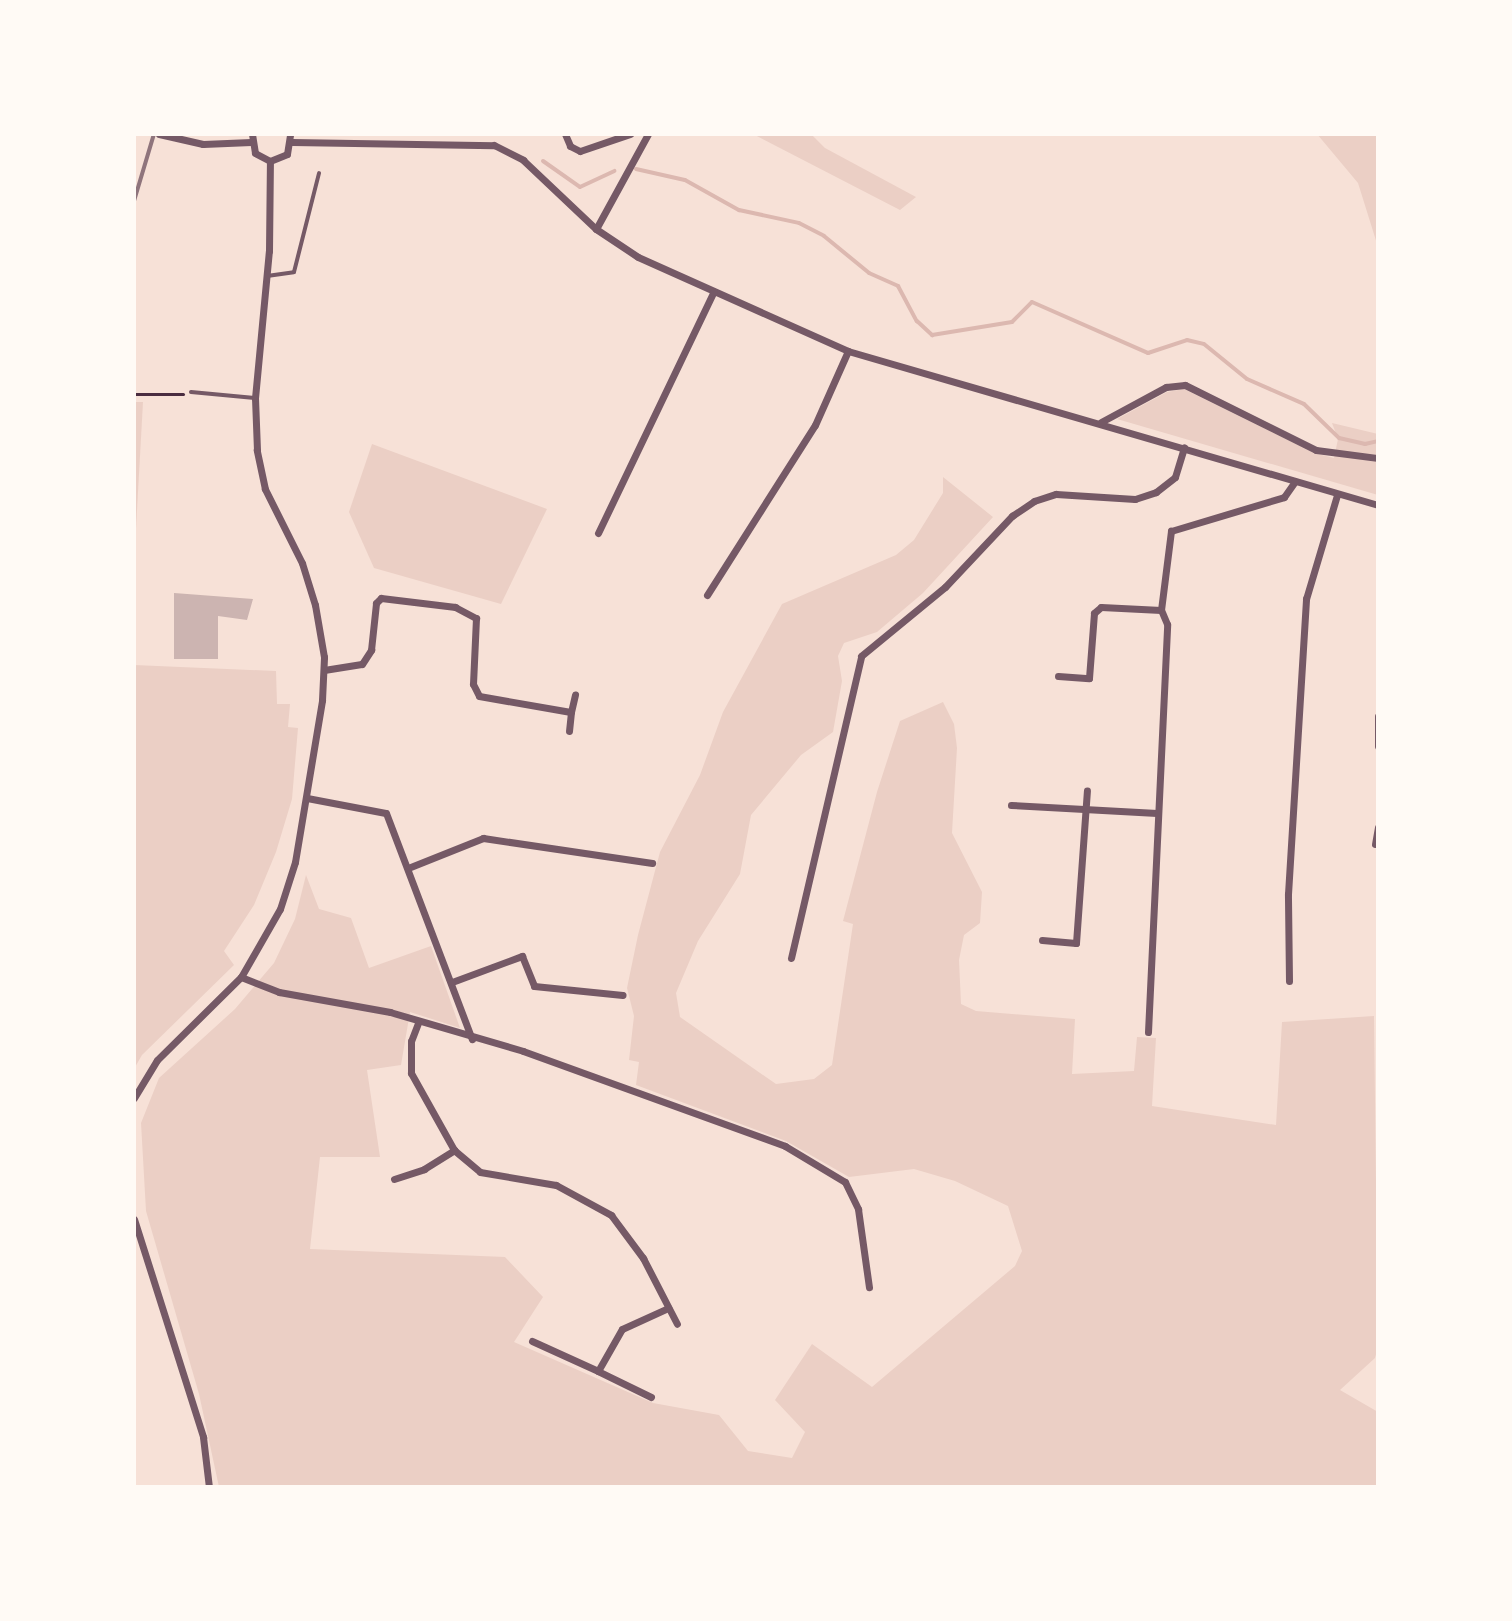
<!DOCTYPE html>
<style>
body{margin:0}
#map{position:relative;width:1512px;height:1621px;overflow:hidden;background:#f7e1d7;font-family:"Work Sans",sans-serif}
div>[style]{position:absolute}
.green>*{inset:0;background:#ebcfc5}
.stream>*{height:4px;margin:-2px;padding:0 2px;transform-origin:2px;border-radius:2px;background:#dcb8b0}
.building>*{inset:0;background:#ccb4b1}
.path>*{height:3px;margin:-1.5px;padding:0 1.5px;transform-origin:1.5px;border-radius:1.5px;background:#4a2c40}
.service>*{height:4px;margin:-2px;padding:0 2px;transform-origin:2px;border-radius:2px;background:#755966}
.minor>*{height:7px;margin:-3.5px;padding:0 3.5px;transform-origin:3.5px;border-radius:3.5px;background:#755966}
.rail>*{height:4px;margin:-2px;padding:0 2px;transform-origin:2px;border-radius:2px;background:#8f747c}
span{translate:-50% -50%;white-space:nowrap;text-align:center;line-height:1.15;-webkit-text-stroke:6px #fffaf5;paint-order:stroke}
.frame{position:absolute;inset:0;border:136px solid #fffaf5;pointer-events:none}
</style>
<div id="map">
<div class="green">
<i style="clip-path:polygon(753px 134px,811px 134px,825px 148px,916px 197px,900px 210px)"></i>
<i style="clip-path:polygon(1317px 134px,1378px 134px,1378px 247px,1358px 183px)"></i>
<i style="clip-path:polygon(1184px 389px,1314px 453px,1334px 458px,1338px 439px,1332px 423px,1378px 434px,1378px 495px,1117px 419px,1167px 392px)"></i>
<i style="clip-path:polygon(134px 402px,143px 402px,134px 564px)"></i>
<i style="clip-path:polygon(372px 444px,547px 509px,501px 604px,374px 568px,349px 512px)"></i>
<i style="clip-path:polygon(943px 477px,993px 517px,923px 593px,877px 632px,844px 643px,838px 656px,842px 681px,833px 732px,801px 755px,751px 815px,740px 874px,698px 941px,676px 993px,680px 1017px,776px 1084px,814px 1079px,832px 1065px,853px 924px,843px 921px,877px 792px,900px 721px,943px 702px,954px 724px,957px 748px,952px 833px,982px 892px,980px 923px,964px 935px,959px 960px,961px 1004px,976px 1011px,1075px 1019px,1072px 1074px,1134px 1071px,1137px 1037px,1156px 1038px,1152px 1106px,1276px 1125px,1282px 1022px,1374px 1016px,1378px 1347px,1375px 1358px,1340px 1390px,1378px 1412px,1378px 1487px,219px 1487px,199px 1394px,146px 1211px,141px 1123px,159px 1078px,235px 1009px,274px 963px,295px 919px,306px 875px,319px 909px,351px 918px,369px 968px,431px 946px,460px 1028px,410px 1012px,401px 1065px,367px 1070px,380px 1157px,320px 1157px,310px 1249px,505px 1257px,543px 1297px,514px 1342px,653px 1403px,719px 1415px,748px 1451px,792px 1458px,805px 1432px,775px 1400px,812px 1344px,872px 1387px,1015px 1266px,1022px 1251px,1008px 1206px,955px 1181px,914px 1169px,849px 1177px,786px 1141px,636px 1085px,639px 1062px,629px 1060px,634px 1016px,627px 988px,638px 935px,660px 852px,700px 775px,723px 712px,782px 604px,896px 555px,914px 540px,943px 493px)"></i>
<i style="clip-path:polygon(134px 665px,276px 671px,277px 704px,290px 704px,288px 727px,298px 728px,292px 799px,276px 852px,254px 905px,224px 951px,234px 965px,142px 1055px,134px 1069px)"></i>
</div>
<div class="stream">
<i style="left:543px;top:161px;width:45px;rotate:35.1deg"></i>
<i style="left:580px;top:187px;width:38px;rotate:-25deg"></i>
<i style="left:636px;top:169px;width:50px;rotate:12.7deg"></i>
<i style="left:685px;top:180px;width:62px;rotate:29.1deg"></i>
<i style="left:739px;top:210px;width:61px;rotate:12.2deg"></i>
<i style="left:799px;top:223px;width:28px;rotate:27deg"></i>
<i style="left:824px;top:236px;width:58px;rotate:39.4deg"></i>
<i style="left:869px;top:273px;width:32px;rotate:24deg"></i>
<i style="left:898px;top:286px;width:40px;rotate:62deg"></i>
<i style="left:917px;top:321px;width:21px;rotate:43deg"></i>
<i style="left:932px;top:335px;width:81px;rotate:-9.2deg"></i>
<i style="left:1012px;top:322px;width:28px;rotate:-45deg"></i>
<i style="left:1032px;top:302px;width:127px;rotate:23.7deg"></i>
<i style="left:1148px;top:353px;width:41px;rotate:-18.4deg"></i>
<i style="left:1187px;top:340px;width:17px;rotate:13deg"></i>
<i style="left:1204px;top:344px;width:55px;rotate:39.1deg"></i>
<i style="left:1247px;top:379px;width:62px;rotate:23.7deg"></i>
<i style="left:1304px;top:404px;width:49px;rotate:44.2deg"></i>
<i style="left:1339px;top:438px;width:27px;rotate:13deg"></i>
<i style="left:1365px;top:444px;width:13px;rotate:-13deg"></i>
</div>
<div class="building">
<i style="clip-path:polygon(174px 593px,253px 599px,247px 620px,218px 616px,218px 659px,174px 659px)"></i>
</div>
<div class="path">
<i style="left:134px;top:394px;width:49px"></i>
</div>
<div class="service">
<i style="left:267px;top:276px;width:27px;rotate:-8deg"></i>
<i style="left:294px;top:272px;width:102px;rotate:-75.8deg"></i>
<i style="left:191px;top:392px;width:64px;rotate:5.4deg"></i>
</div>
<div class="minor">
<i style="left:159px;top:134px;width:45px;rotate:12.8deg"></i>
<i style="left:203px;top:144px;width:48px;rotate:-2.4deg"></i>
<i style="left:252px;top:134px;width:19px;rotate:81deg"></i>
<i style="left:255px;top:153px;width:17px;rotate:28deg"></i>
<i style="left:270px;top:161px;width:18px;rotate:-22deg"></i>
<i style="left:287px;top:154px;width:20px;rotate:-81deg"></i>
<i style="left:565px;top:134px;width:13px;rotate:67deg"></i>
<i style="left:570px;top:146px;width:11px;rotate:27deg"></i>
<i style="left:580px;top:151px;width:53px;rotate:-18.8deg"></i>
<i style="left:292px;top:142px;width:202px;rotate:0.9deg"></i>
<i style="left:494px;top:145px;width:33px;rotate:27deg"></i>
<i style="left:523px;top:160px;width:100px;rotate:43.4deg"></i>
<i style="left:596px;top:229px;width:50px;rotate:33.7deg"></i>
<i style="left:638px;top:257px;width:230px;rotate:24.1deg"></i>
<i style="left:848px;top:351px;width:552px;rotate:16.2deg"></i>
<i style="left:596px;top:229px;width:108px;rotate:-61.3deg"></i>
<i style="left:1101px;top:422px;width:74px;rotate:-28.3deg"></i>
<i style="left:1166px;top:387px;width:19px;rotate:-6deg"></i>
<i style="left:1185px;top:385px;width:146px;rotate:26.4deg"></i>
<i style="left:1316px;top:450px;width:63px;rotate:7.4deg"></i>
<i style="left:598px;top:533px;width:268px;rotate:-64.4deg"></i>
<i style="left:707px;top:595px;width:201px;rotate:-57.6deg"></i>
<i style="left:815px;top:425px;width:81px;rotate:-66deg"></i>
<i style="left:1161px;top:610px;width:80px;rotate:-82.8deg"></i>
<i style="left:1171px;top:531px;width:118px;rotate:-16.7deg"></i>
<i style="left:1284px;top:497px;width:19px;rotate:-55deg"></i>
<i style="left:324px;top:670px;width:38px;rotate:-9deg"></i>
<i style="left:362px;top:664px;width:17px;rotate:-57deg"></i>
<i style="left:371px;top:650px;width:47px;rotate:-83.9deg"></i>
<i style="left:376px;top:603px;width:7px;rotate:-45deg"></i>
<i style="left:381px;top:598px;width:75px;rotate:6.9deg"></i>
<i style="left:455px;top:607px;width:24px;rotate:28deg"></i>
<i style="left:476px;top:618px;width:66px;rotate:92.6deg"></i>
<i style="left:473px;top:684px;width:13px;rotate:63deg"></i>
<i style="left:479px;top:696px;width:93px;rotate:9.9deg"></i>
<i style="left:571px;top:712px;width:19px;rotate:96deg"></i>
<i style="left:1058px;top:676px;width:31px;rotate:4deg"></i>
<i style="left:1089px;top:678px;width:65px;rotate:-85.6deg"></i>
<i style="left:1094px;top:613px;width:9px;rotate:-41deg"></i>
<i style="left:1101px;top:607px;width:60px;rotate:2.9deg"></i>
<i style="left:571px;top:712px;width:18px;rotate:-77deg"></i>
<i style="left:1378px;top:716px;width:30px;rotate:90deg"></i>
<i style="left:307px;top:798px;width:80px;rotate:10.8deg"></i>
<i style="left:386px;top:813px;width:242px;rotate:69.2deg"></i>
<i style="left:1011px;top:805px;width:146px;rotate:3.1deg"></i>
<i style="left:1375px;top:844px;width:17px;rotate:-80deg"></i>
<i style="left:408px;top:868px;width:81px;rotate:-21.8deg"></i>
<i style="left:483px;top:838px;width:171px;rotate:8.4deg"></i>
<i style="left:1042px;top:940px;width:34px;rotate:5deg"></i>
<i style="left:1076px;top:943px;width:153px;rotate:-85.9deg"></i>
<i style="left:791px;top:958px;width:310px;rotate:-76.9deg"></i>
<i style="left:861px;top:656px;width:109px;rotate:-39.4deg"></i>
<i style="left:945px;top:587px;width:98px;rotate:-46.7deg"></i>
<i style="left:1012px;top:516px;width:27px;rotate:-34deg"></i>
<i style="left:1034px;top:501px;width:23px;rotate:-18deg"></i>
<i style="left:1056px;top:494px;width:79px;rotate:3.6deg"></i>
<i style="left:1135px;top:499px;width:22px;rotate:-18deg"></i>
<i style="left:1156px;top:492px;width:24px;rotate:-38deg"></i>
<i style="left:1175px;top:477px;width:31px;rotate:-73deg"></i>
<i style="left:241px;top:977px;width:41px;rotate:21.5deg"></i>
<i style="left:279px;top:992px;width:113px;rotate:10.2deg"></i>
<i style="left:390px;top:1012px;width:139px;rotate:16.3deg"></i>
<i style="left:523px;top:1051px;width:279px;rotate:19.9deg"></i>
<i style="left:785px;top:1146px;width:70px;rotate:31deg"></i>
<i style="left:845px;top:1182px;width:30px;rotate:64deg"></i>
<i style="left:858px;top:1209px;width:79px;rotate:82deg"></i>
<i style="left:1289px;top:981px;width:87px;rotate:-90.7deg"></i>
<i style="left:1288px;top:894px;width:296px;rotate:-86.5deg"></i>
<i style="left:1306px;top:599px;width:109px;rotate:-73.4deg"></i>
<i style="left:452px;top:982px;width:75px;rotate:-20.4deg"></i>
<i style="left:522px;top:956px;width:32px;rotate:68deg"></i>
<i style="left:534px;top:986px;width:89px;rotate:5.8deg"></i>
<i style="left:418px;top:1023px;width:19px;rotate:111deg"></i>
<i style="left:411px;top:1041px;width:32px;rotate:90deg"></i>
<i style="left:411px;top:1073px;width:88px;rotate:60.8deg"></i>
<i style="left:454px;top:1150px;width:34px;rotate:40deg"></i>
<i style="left:480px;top:1172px;width:77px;rotate:9.7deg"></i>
<i style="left:556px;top:1185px;width:63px;rotate:28.6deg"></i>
<i style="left:611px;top:1215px;width:54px;rotate:53.3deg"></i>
<i style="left:643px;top:1258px;width:74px;rotate:62.7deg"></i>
<i style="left:1148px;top:1032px;width:408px;rotate:-87.3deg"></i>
<i style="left:1167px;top:624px;width:15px;rotate:-113deg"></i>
<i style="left:134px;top:1098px;width:44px;rotate:-58.8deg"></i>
<i style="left:157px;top:1060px;width:118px;rotate:-44.7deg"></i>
<i style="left:241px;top:977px;width:78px;rotate:-60.2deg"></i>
<i style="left:280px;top:909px;width:49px;rotate:-72.3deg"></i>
<i style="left:295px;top:862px;width:164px;rotate:-80.5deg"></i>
<i style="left:322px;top:700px;width:43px;rotate:-87.3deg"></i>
<i style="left:324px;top:657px;width:53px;rotate:-99.8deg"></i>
<i style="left:315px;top:605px;width:44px;rotate:-107.2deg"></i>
<i style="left:302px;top:563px;width:83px;rotate:-116.6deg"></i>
<i style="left:265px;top:489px;width:40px;rotate:-102deg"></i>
<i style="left:257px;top:450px;width:52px;rotate:-92.2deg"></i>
<i style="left:255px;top:398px;width:148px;rotate:-84.6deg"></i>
<i style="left:269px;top:251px;width:90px;rotate:-89.4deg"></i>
<i style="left:394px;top:1179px;width:32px;rotate:-18deg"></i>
<i style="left:424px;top:1169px;width:36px;rotate:-32deg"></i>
<i style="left:134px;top:1219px;width:229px;rotate:72.4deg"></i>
<i style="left:203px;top:1437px;width:50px;rotate:83.2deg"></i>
<i style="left:532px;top:1341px;width:72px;rotate:24.4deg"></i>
<i style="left:651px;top:1397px;width:59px;rotate:-153.9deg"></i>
<i style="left:598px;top:1371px;width:48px;rotate:-60.3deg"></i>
<i style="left:622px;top:1329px;width:51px;rotate:-24.5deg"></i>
</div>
<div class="rail">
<i style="left:134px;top:201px;width:70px;rotate:-73.4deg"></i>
</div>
<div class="frame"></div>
</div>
